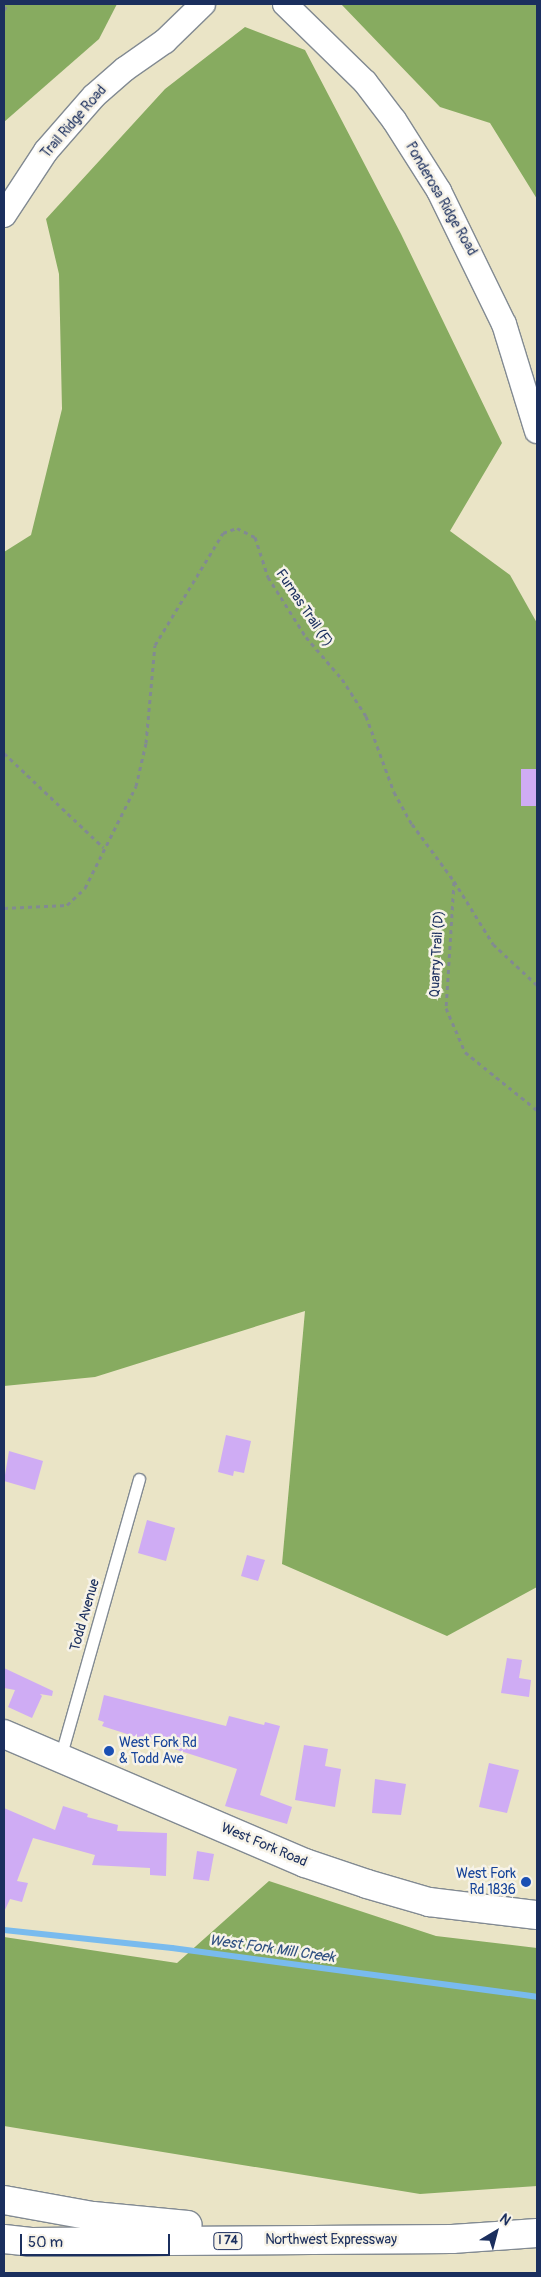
<!DOCTYPE html>
<style>
body{margin:0}
#map{position:relative;width:541px;height:2277px;overflow:hidden;background:#eae4c6;font-family:Pangolin,sans-serif}
div>[style]{position:absolute}
.forest>*{inset:0;background:#87ab60}
.stream>*{height:6px;margin:-3px;padding:0 3px;transform-origin:3px;border-radius:3px;background:#79bbee}
.building>*{inset:0;background:#cfacf4}
.path>*{height:3px;margin-top:-1.5px;transform-origin:0;background:repeating-linear-gradient(90deg,#828a92 0 4px,transparent 0 8px)}
.roads{filter:drop-shadow(1px 0 #828a92) drop-shadow(-1px 0 #828a92) drop-shadow(0 1px #828a92) drop-shadow(0 -1px #828a92)}
.service>*{height:11px;margin:-5.5px;padding:0 5.5px;transform-origin:5.5px;border-radius:5.5px;background:#fff}
.minor>*{height:24px;margin:-12px;padding:0 12px;transform-origin:12px;border-radius:12px;background:#fff}
.tertiary>*{height:28px;margin:-14px;padding:0 14px;transform-origin:14px;border-radius:14px;background:#fff}
.motorway>*{height:28px;margin:-14px;padding:0 14px;transform-origin:14px;border-radius:14px;background:#fff}
.dots>*{width:14px;height:14px;translate:-50% -50%;box-sizing:border-box;border:2px solid #f7f3e8;border-radius:50%}
span{translate:-50% -50%;white-space:nowrap;text-align:center;line-height:1.15;-webkit-text-stroke:5px #f7f3e8;paint-order:stroke}
.shield-label span{padding:1px 4px;background:#f7f3e8;border:1px solid;border-radius:4px;-webkit-text-stroke-width:0}
.shield-label{font-size:12px;color:#1b2f5e;font-weight:700}
.street-label{font-size:14px;color:#1b2f5e}
.transit-label{font-size:14px;color:#164399}
.left{translate:0 -50%;text-align:left}
.right{translate:-100% -50%;text-align:right}
.water-label{font-size:15px;color:#325282;font-style:italic}
.frame{position:absolute;inset:0;border:5px solid #1b2f5e;pointer-events:none}
.north{position:absolute;left:471px;top:2207px;width:50px;height:50px;-webkit-text-stroke:4px #f7f3e8;paint-order:stroke;rotate:37deg;font-size:14px;font-weight:700;line-height:20px;text-align:center;color:#1b2f5e}
.north::after{content:'';display:block;margin:auto;width:18px;height:22px;background:#1b2f5e;clip-path:polygon(50% 0,100% 100%,50% 72%,0 100%)}
.scale{position:absolute;left:20px;top:2234px;width:150px;height:22px;box-sizing:border-box;border:2px solid #1b2f5e;border-top:0;padding-left:6px;font-size:15px;line-height:18px;white-space:nowrap;color:#1b2f5e;-webkit-text-stroke:4px #f7f3e8;paint-order:stroke}
</style>
<div id="map">
<div class="forest">
<i style="clip-path:polygon(4px 4px,117px 4px,99px 39px,4px 122px)"></i>
<i style="clip-path:polygon(341px 4px,537px 4px,537px 199px,490px 123px,440px 107px)"></i>
<i style="clip-path:polygon(245px 27px,305px 50px,401px 234px,502px 443px,450px 531px,510px 575px,537px 623px,537px 1587px,447px 1636px,282px 1564px,305px 1311px,95px 1377px,4px 1386px,4px 552px,31px 535px,62px 409px,59px 274px,46px 219px,165px 89px)"></i>
<i style="clip-path:polygon(269px 1881px,436px 1936px,537px 1948px,537px 2186px,420px 2194px,4px 2126px,4px 1937px,177px 1963px)"></i>
</div>
<div class="stream">
<i style="left:4px;top:1930px;width:169px;rotate:6.1deg"></i>
<i style="left:172px;top:1948px;width:368px;rotate:7.6deg"></i>
</div>
<div class="building">
<i style="clip-path:polygon(521px 769px,537px 769px,537px 806px,521px 806px)"></i>
<i style="clip-path:polygon(226px 1435px,251px 1441px,244px 1473px,234px 1471px,233px 1476px,218px 1472px)"></i>
<i style="clip-path:polygon(9px 1451px,43px 1461px,35px 1490px,4px 1481px)"></i>
<i style="clip-path:polygon(147px 1520px,175px 1528px,166px 1561px,138px 1553px)"></i>
<i style="clip-path:polygon(247px 1555px,265px 1560px,258px 1581px,241px 1576px)"></i>
<i style="clip-path:polygon(507px 1658px,522px 1660px,519px 1678px,531px 1680px,529px 1697px,501px 1693px)"></i>
<i style="clip-path:polygon(4px 1668px,53px 1691px,52px 1696px,40px 1694px,42px 1696px,32px 1718px,8px 1707px,15px 1690px,4px 1688px)"></i>
<i style="clip-path:polygon(104px 1695px,226px 1726px,229px 1716px,264px 1725px,265px 1722px,280px 1726px,260px 1795px,292px 1807px,287px 1824px,225px 1806px,237px 1769px,102px 1726px,104px 1722px,98px 1720px)"></i>
<i style="clip-path:polygon(304px 1745px,328px 1749px,325px 1766px,341px 1769px,335px 1807px,295px 1800px)"></i>
<i style="clip-path:polygon(489px 1763px,519px 1770px,507px 1813px,479px 1807px)"></i>
<i style="clip-path:polygon(375px 1779px,406px 1784px,401px 1815px,372px 1813px)"></i>
<i style="clip-path:polygon(63px 1806px,88px 1814px,87px 1817px,118px 1825px,117px 1831px,167px 1833px,166px 1876px,150px 1875px,150px 1868px,92px 1865px,95px 1855px,33px 1838px,17px 1881px,28px 1883px,22px 1902px,10px 1899px,4px 1912px,4px 1808px,55px 1830px)"></i>
<i style="clip-path:polygon(197px 1851px,214px 1854px,209px 1881px,193px 1879px)"></i>
</div>
<div class="path">
<i style="left:4px;top:10px;width:7px;rotate:-56deg"></i>
<i style="left:4px;top:753px;width:137px;rotate:43.5deg"></i>
<i style="left:454px;top:882px;width:126px;rotate:93.6deg"></i>
<i style="left:446px;top:1008px;width:48px;rotate:66.6deg"></i>
<i style="left:465px;top:1052px;width:92px;rotate:38.9deg"></i>
<i style="left:4px;top:908px;width:63px;rotate:-2.7deg"></i>
<i style="left:67px;top:905px;width:25px;rotate:-43deg"></i>
<i style="left:85px;top:888px;width:114px;rotate:-63.4deg"></i>
<i style="left:136px;top:786px;width:44px;rotate:-76.9deg"></i>
<i style="left:146px;top:743px;width:98px;rotate:-84.8deg"></i>
<i style="left:155px;top:645px;width:131px;rotate:-58.7deg"></i>
<i style="left:223px;top:533px;width:15px;rotate:-20deg"></i>
<i style="left:237px;top:528px;width:20px;rotate:27deg"></i>
<i style="left:255px;top:537px;width:42px;rotate:72deg"></i>
<i style="left:268px;top:577px;width:71px;rotate:57.7deg"></i>
<i style="left:306px;top:637px;width:55px;rotate:49.4deg"></i>
<i style="left:342px;top:679px;width:44px;rotate:57deg"></i>
<i style="left:366px;top:716px;width:81px;rotate:69.8deg"></i>
<i style="left:394px;top:792px;width:37px;rotate:61deg"></i>
<i style="left:412px;top:824px;width:71px;rotate:53.6deg"></i>
<i style="left:454px;top:881px;width:74px;rotate:58.2deg"></i>
<i style="left:493px;top:944px;width:60px;rotate:43deg"></i>
</div>
<div class="roads">
<div class="service">
<i style="left:60px;top:1758px;width:290px;rotate:-74.2deg"></i>
</div>
<div class="minor">
<i style="left:285px;top:4px;width:112px;rotate:44.3deg"></i>
<i style="left:365px;top:82px;width:48px;rotate:52.7deg"></i>
<i style="left:394px;top:120px;width:84px;rotate:57.6deg"></i>
<i style="left:439px;top:191px;width:148px;rotate:64deg"></i>
<i style="left:504px;top:324px;width:112px;rotate:72.9deg"></i>
<i style="left:4px;top:215px;width:77px;rotate:-56.7deg"></i>
<i style="left:46px;top:151px;width:73px;rotate:-48.9deg"></i>
<i style="left:94px;top:96px;width:41px;rotate:-41.1deg"></i>
<i style="left:125px;top:69px;width:49px;rotate:-35deg"></i>
<i style="left:165px;top:41px;width:53px;rotate:-44.2deg"></i>
</div>
<div class="tertiary">
<i style="left:4px;top:1734px;width:327px;rotate:23.2deg"></i>
<i style="left:305px;top:1863px;width:65px;rotate:18.7deg"></i>
<i style="left:367px;top:1884px;width:65px;rotate:16.2deg"></i>
<i style="left:429px;top:1902px;width:109px;rotate:6.9deg"></i>
</div>
<div class="motorway">
<i style="left:4px;top:2200px;width:90px;rotate:10.2deg"></i>
<i style="left:93px;top:2216px;width:95px;rotate:5.4deg"></i>
<i style="left:4px;top:2239px;width:27px;rotate:6deg"></i>
<i style="left:31px;top:2242px;width:421px;rotate:-0.4deg"></i>
<i style="left:452px;top:2239px;width:85px;rotate:-4deg"></i>
</div>
</div>
<div class="dots">
<i style="left:109px;top:1751px;background:#1a4fb4"></i>
<i style="left:526px;top:1882px;background:#1a4fb4"></i>
</div>
<div class="shield-label">
<span style="left:228px;top:2241px">I 74</span>
</div>
<div class="street-label">
<span style="left:74px;top:122px;rotate:-49deg">Trail Ridge Road</span>
<span style="left:441px;top:199px;rotate:60deg">Ponderosa Ridge Road</span>
<span style="left:304px;top:608px;rotate:56deg">Furnas Trail (F)</span>
<span style="left:437px;top:954px;rotate:-87deg">Quarry Trail (D)</span>
<span style="left:85px;top:1615px;rotate:-74deg">Todd Avenue</span>
<span style="left:264px;top:1845px;rotate:23deg">West Fork Road</span>
<span style="left:331px;top:2240px">Northwest Expressway</span>
</div>
<div class="transit-label">
<span class="left" style="left:119px;top:1751px">West Fork Rd<br>&amp; Todd Ave</span>
<span class="right" style="left:516px;top:1882px">West Fork<br>Rd 1836</span>
</div>
<div class="water-label">
<span style="left:272px;top:1949px;rotate:8deg">West Fork Mill Creek</span>
</div>
<div class="frame"></div>
<div class="north">N</div>
<div class="scale">50 m</div>
</div>
